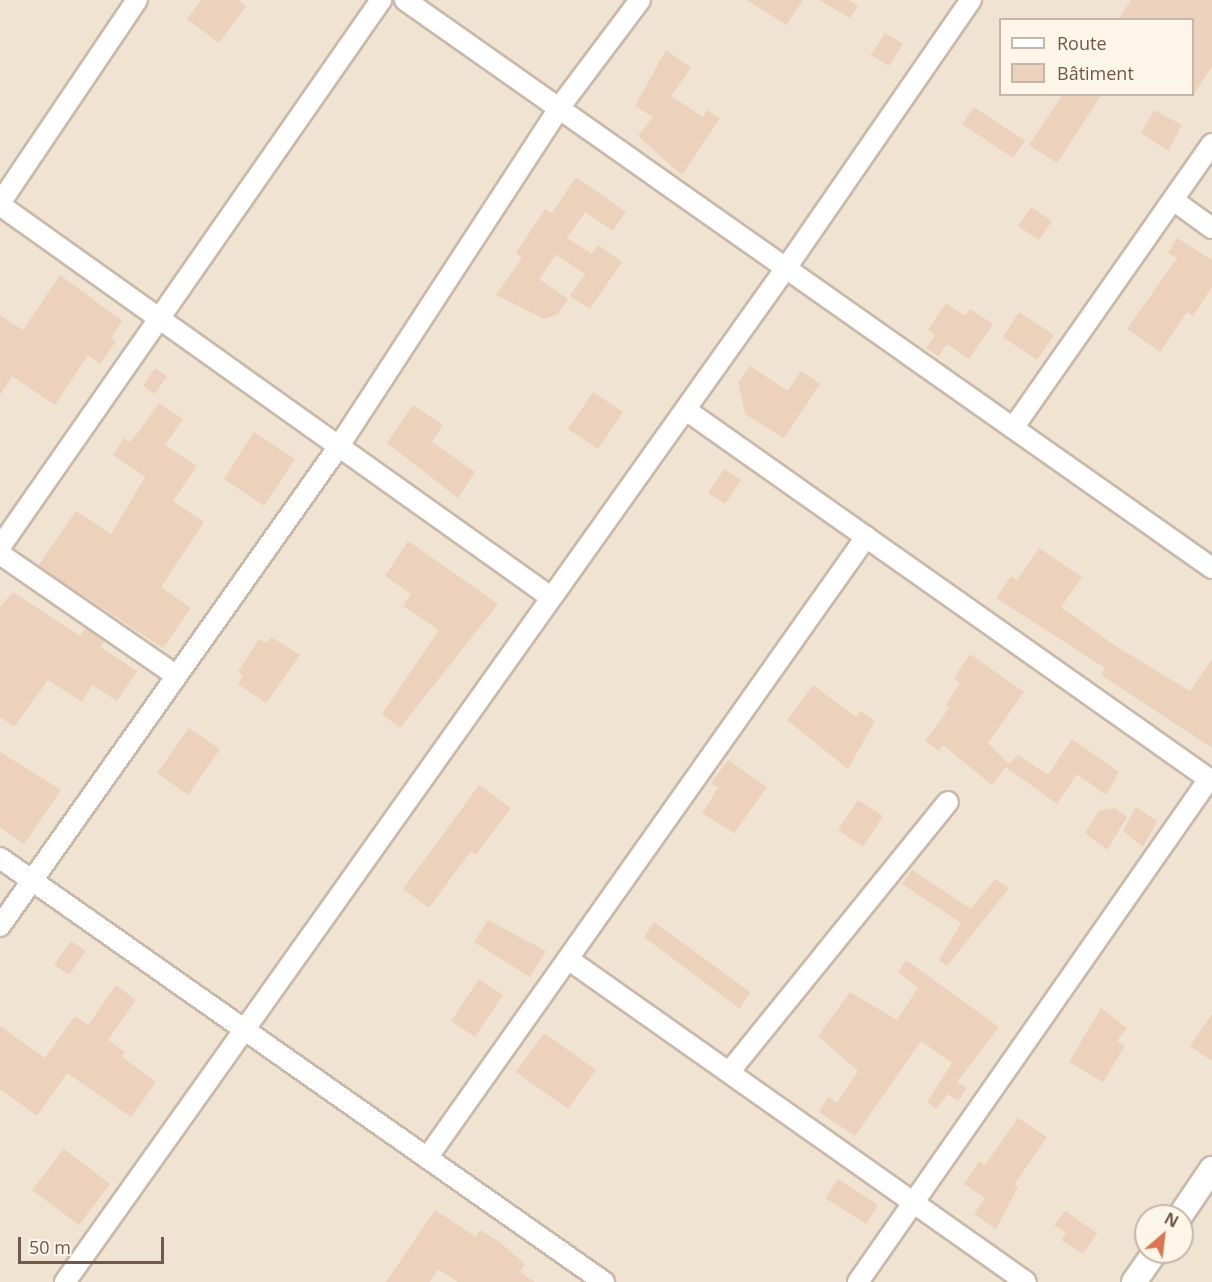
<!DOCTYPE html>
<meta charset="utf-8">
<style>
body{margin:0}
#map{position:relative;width:1212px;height:1282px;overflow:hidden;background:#f9f1e3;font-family:"Open Sans",sans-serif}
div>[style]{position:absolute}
.residential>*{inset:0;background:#f0e3d2}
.building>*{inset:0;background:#ecd1bd}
.roads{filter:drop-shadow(2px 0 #c9b9ab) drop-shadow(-2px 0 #c9b9ab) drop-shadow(0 2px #c9b9ab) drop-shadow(0 -2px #c9b9ab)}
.minor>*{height:20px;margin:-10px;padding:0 10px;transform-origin:10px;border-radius:10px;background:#fff}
.tertiary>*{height:24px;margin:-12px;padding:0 12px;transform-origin:12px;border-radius:12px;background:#fff}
span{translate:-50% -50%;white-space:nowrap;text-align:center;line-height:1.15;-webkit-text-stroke:4.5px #fdf5e8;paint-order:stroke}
.legend{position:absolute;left:999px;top:18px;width:195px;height:78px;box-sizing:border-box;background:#fdf5e8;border:2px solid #c4b7aa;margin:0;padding:8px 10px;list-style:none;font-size:18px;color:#6e594c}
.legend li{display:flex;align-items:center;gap:12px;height:30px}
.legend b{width:30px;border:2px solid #c4b7aa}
.north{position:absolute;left:1134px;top:1204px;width:60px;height:60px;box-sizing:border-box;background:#fdf5e8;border:2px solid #c4b7aa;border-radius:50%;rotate:28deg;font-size:16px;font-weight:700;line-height:24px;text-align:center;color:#6e594c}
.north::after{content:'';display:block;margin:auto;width:21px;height:27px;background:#d87553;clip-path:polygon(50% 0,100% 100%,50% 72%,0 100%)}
.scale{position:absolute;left:18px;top:1237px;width:146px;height:27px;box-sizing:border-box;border:3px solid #6e594c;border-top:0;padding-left:8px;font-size:18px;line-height:21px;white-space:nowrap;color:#6e594c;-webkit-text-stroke:4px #fdf5e8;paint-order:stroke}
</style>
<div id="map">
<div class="residential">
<i style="clip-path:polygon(evenodd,0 0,1212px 0,1212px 1282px,0 1282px,0 0,1000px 20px,1192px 20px,1192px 94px,1000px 94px,1000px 20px,0 0,1146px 1216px,1182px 1216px,1182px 1252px,1146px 1252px,1146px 1216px)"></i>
</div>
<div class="building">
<i style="clip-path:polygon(201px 0,238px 0,246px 6px,219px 43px,187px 19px)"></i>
<i style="clip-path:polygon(747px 0,803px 0,786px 25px)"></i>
<i style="clip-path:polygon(819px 0,848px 0,858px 6px,850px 18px)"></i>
<i style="clip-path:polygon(1131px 0,1212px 0,1212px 66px,1192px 97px,1192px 20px,1118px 20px)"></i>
<i style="clip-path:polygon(885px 33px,903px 44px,889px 66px,871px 55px)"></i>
<i style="clip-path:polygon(666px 50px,691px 68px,671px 96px,703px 117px,707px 110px,720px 118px,682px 175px,638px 136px,653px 117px,635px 106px)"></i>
<i style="clip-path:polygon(1063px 94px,1102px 94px,1057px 163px,1029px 145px)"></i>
<i style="clip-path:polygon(974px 107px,1025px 141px,1013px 158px,962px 124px)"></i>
<i style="clip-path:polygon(1154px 110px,1182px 125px,1168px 151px,1141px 133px)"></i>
<i style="clip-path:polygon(576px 177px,626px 212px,613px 231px,585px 212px,567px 238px,592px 254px,598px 245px,622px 262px,590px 309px,570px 296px,585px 274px,556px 255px,539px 279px,568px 299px,558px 314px,544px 319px,496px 295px,522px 258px,516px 253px,545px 209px,552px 213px)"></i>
<i style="clip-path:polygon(1031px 207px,1052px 221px,1039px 240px,1018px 226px)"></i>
<i style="clip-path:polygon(1177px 238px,1212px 260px,1212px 287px,1193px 316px,1187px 312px,1160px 352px,1127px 329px,1177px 258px,1168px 253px)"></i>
<i style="clip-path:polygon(60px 275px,122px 321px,111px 338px,116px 341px,100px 364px,88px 355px,55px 405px,12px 376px,0 395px,0 315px,23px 330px)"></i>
<i style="clip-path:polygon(946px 303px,965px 316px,970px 309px,993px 324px,969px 359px,947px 344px,938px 356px,926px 348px,935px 335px,928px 330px)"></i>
<i style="clip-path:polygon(1019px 312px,1054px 335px,1037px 360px,1003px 337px)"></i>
<i style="clip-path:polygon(750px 366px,788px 391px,801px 371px,820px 384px,784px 438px,745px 414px,738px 382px)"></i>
<i style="clip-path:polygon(155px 368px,167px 376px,155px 394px,143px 386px)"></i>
<i style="clip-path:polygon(593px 392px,623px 412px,598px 449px,568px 429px)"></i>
<i style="clip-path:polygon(159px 403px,183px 419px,165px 445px,197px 466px,173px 501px,204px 522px,161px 587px,191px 608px,163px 648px,38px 566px,76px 511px,111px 534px,145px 477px,113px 455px,124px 438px,130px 442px,140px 430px)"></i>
<i style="clip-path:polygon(413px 405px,443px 425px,432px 442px,475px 472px,458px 498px,387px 443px)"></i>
<i style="clip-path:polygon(254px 432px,295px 459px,264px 506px,224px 479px)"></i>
<i style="clip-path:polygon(724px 469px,741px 480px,725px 504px,708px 493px)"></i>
<i style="clip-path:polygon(408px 541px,498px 604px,400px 728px,382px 714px,439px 630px,403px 606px,411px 594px,385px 576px)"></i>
<i style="clip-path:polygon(1039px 548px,1082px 577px,1061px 607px,1114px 645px,1190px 691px,1212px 659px,1212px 748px,1101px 675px,1105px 668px,996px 598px,1011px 576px,1017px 580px)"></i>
<i style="clip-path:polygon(13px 592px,80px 636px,86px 628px,105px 641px,100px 647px,137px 671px,117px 701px,92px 685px,82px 702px,48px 680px,14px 727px,0 717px,0 607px)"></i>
<i style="clip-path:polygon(271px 637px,300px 655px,266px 703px,238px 684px,243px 676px,238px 672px,259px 639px,267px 643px)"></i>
<i style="clip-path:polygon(970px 654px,1024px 692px,988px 743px,1009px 764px,1018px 755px,1048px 775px,1072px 739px,1119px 772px,1106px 795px,1077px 774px,1057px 804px,1006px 767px,992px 785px,943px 745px,939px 751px,925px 741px,949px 708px,946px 705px,960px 683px,954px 678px)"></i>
<i style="clip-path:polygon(813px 685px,856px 717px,861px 711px,875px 721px,848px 769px,787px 720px)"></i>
<i style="clip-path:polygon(189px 728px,220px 749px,188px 795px,157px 773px)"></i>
<i style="clip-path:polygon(0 752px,61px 790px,24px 844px,0 827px)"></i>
<i style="clip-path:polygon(728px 760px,767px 787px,734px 833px,702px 813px,718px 788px,711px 783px)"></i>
<i style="clip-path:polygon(479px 785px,511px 808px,476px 855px,471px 851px,429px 908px,403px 889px)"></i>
<i style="clip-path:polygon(858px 800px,883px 816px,863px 847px,838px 830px)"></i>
<i style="clip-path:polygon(1136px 807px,1157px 821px,1143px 847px,1123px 831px)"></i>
<i style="clip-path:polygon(1115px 808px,1127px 817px,1107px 850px,1085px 833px,1099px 811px)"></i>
<i style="clip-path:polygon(912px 870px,971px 909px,995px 879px,1009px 888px,947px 966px,939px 960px,961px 923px,902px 884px)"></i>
<i style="clip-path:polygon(488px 920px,546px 951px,530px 977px,474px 942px)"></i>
<i style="clip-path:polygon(654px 922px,750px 992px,740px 1009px,644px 937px)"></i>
<i style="clip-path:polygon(71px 941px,86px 951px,69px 975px,54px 965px)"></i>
<i style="clip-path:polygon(906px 960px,999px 1027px,957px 1082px,967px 1088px,958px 1101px,948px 1094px,936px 1109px,927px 1102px,952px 1063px,921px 1041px,855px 1136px,819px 1112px,828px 1097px,837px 1103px,858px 1071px,818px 1036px,850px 992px,897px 1020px,918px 988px,898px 972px)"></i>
<i style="clip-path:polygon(479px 979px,503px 995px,475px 1037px,451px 1021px)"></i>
<i style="clip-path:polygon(116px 985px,136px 1000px,108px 1040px,125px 1052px,122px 1057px,156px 1082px,131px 1117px,67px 1073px,37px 1116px,0 1089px,0 1026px,45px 1058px,75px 1016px,88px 1025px)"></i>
<i style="clip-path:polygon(1101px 1008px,1127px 1028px,1117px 1041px,1125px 1046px,1103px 1082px,1069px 1062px)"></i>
<i style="clip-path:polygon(1212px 1014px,1212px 1061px,1190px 1046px)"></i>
<i style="clip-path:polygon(544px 1033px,596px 1070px,568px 1109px,516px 1072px)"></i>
<i style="clip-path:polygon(1018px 1118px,1047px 1137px,1014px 1185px,1018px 1187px,996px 1229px,974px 1214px,985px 1198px,964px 1184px,979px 1161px,985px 1165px)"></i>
<i style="clip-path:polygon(64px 1149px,110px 1184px,79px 1225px,32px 1190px)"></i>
<i style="clip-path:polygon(838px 1179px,878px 1205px,866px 1224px,825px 1198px)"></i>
<i style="clip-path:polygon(435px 1210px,476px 1237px,480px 1230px,501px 1243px,525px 1264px,520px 1272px,535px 1282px,458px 1282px,438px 1269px,430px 1282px,386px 1282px)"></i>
<i style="clip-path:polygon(1065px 1211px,1097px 1233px,1083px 1254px,1061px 1240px,1066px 1233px,1054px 1225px)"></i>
</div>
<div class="roads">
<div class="minor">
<i style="left:405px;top:0;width:987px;rotate:35.14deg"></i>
<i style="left:1173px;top:200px;width:48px;rotate:35.7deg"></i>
<i style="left:0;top:203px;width:245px;rotate:-56deg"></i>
<i style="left:0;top:205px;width:674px;rotate:35.46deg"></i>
<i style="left:686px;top:410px;width:644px;rotate:35.2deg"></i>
<i style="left:1013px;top:428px;width:347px;rotate:-55deg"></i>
<i style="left:0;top:547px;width:667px;rotate:-55.14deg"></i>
<i style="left:0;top:554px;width:211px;rotate:34.6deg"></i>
<i style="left:0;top:858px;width:738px;rotate:35.07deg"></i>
<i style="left:0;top:926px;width:584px;rotate:-54.76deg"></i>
<i style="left:337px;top:449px;width:407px;rotate:-56.9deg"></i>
<i style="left:559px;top:108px;width:135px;rotate:-53.1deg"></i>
<i style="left:568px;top:959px;width:560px;rotate:35.19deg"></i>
<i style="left:730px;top:1071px;width:346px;rotate:-51deg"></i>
<i style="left:427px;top:1158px;width:761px;rotate:-54.74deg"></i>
<i style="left:65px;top:1282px;width:1244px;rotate:-54.59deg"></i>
<i style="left:786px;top:268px;width:326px;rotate:-55.4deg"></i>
<i style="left:858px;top:1282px;width:613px;rotate:-55.09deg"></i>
</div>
<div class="tertiary">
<i style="left:1180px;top:1216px;width:57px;rotate:-55.8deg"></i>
<i style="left:1134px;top:1282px;width:37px;rotate:-55deg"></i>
</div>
</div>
<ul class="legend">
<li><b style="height:8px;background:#fff"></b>Route</li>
<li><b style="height:16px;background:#ecd1bd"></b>Bâtiment</li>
</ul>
<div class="north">N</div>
<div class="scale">50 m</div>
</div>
